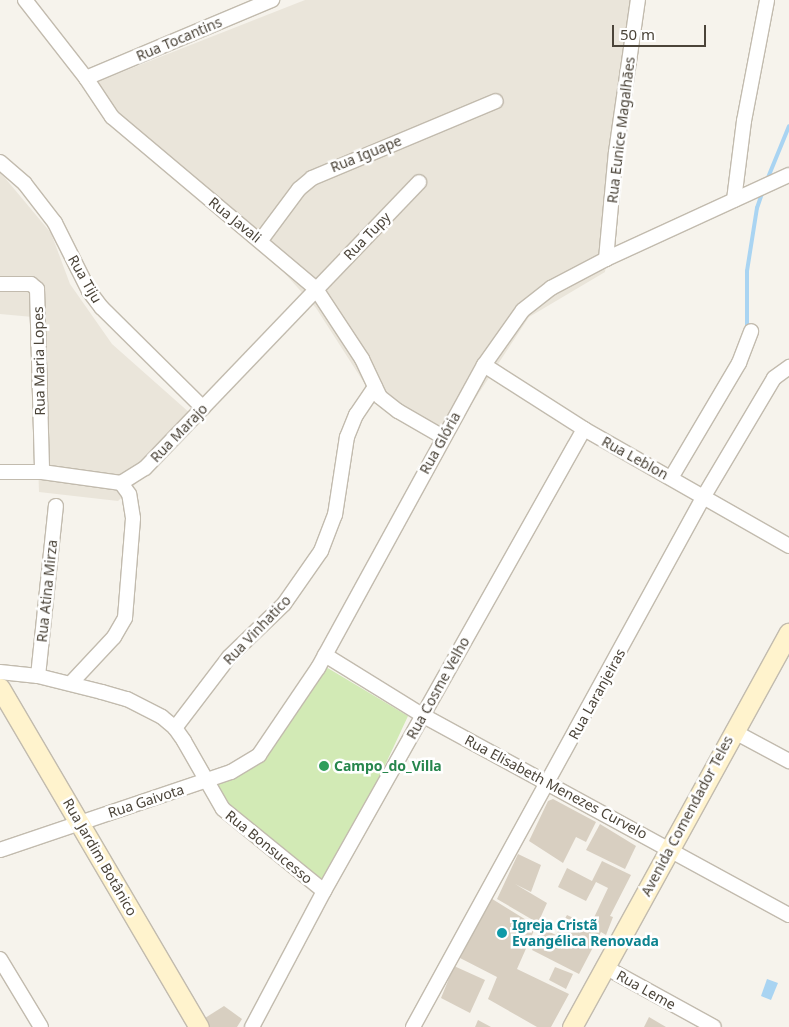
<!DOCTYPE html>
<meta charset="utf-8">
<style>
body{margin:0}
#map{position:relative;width:789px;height:1027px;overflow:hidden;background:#f6f3ec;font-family:"Noto Sans",sans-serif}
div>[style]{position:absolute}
.residential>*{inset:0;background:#eae5da}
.green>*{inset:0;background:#d2eab5}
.water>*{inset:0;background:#a9d4f2}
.stream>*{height:4px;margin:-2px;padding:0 2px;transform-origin:2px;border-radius:2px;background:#a9d4f2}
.building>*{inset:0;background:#d8cfc1}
.roads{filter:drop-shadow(1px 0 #c2bbae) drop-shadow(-1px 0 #c2bbae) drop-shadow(0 1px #c2bbae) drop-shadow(0 -1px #c2bbae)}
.minor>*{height:14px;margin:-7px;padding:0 7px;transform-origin:7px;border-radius:7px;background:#fff}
.secondary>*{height:19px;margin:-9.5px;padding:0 9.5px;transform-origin:9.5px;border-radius:9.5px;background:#fff3cd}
.dots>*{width:14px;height:14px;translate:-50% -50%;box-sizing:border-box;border:2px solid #fff;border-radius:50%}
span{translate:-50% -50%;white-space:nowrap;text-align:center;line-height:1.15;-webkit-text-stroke:5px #fff;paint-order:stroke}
.street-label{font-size:14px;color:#4b4439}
.leisure-label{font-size:14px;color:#27864d;font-weight:700}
.left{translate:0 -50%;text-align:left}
.culture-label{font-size:14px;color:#0d838f;font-weight:700}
.scale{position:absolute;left:612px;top:25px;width:94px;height:22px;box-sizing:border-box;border:2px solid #4b4439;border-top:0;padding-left:6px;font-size:15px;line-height:18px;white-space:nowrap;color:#4b4439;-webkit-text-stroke:4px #fff;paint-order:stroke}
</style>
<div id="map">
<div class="residential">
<i style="clip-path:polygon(305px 0,641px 0,605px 272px,529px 317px,444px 446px,379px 406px,316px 308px,262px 248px,107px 118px,94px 83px)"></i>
<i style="clip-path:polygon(0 172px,51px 233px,70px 284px,112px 344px,200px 422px,118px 501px,39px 492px,33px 317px,0 314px)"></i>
</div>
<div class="green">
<i style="clip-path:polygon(326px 667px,408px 716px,380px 776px,320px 882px,231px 809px,218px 788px,220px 780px,253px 757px)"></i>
</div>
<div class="water">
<i style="clip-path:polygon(767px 979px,778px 983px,771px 1000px,761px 996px)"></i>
</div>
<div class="stream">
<i style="left:767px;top:180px;width:58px;rotate:-67.8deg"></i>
<i style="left:747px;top:329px;width:58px;rotate:-90deg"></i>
<i style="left:747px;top:271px;width:64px;rotate:-81deg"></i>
<i style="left:757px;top:208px;width:18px;rotate:-71deg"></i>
</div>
<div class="building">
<i style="clip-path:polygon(553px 799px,596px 822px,586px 842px,576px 837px,563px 863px,529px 841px,548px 801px)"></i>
<i style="clip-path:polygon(600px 824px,636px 846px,625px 869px,586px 850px)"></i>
<i style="clip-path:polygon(518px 854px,541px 865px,531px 892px,515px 884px,547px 903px,538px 923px,497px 899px)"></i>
<i style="clip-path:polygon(602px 861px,631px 875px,610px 916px,613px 917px,606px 935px,601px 932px,579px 974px,532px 950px,541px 928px,556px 935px,567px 915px,590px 926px,608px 888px,596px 882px,586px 901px,558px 887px,567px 868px,592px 881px)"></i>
<i style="clip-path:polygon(489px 897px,536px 926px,517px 969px,569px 994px,551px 1027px,537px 1027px,488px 999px,497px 977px,460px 958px)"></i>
<i style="clip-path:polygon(454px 966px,485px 980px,470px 1013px,441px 998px)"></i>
<i style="clip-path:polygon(555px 967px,573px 974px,566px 989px,549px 980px)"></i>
<i style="clip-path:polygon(224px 1006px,242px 1019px,237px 1027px,208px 1027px,205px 1018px)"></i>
<i style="clip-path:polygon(649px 1017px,666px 1027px,644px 1027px)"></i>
<i style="clip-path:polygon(478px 1020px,491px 1027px,475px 1027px)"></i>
</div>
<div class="roads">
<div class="minor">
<i style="left:25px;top:0;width:99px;rotate:52deg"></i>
<i style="left:86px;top:78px;width:47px;rotate:56.3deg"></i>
<i style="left:112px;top:117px;width:267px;rotate:40.1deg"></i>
<i style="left:316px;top:289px;width:84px;rotate:56.7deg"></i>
<i style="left:362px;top:359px;width:42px;rotate:64.7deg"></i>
<i style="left:380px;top:397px;width:23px;rotate:38deg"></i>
<i style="left:398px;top:411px;width:52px;rotate:30deg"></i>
<i style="left:86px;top:78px;width:202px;rotate:-22.8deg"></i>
<i style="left:0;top:162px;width:33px;rotate:41deg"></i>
<i style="left:25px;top:184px;width:49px;rotate:52.4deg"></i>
<i style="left:55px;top:223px;width:76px;rotate:63.4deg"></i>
<i style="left:89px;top:291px;width:21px;rotate:53deg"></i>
<i style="left:102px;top:308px;width:142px;rotate:44.7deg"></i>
<i style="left:734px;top:200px;width:80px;rotate:-82.8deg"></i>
<i style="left:744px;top:121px;width:123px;rotate:-79.2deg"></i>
<i style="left:261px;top:240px;width:64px;rotate:-53.3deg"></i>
<i style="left:299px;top:189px;width:17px;rotate:-40deg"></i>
<i style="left:312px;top:178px;width:199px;rotate:-22.7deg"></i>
<i style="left:606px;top:259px;width:107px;rotate:-84.7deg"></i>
<i style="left:616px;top:152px;width:154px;rotate:-81.8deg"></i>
<i style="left:0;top:284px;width:31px"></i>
<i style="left:31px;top:284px;width:8px;rotate:40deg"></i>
<i style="left:37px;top:289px;width:183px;rotate:88.4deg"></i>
<i style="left:484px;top:365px;width:119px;rotate:32.6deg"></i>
<i style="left:584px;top:429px;width:236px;rotate:29.7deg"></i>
<i style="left:0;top:472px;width:42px"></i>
<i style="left:42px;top:472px;width:80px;rotate:7.9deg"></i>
<i style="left:121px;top:483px;width:28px;rotate:-32deg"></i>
<i style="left:145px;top:468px;width:396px;rotate:-46.2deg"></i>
<i style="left:671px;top:478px;width:134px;rotate:-59.4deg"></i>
<i style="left:739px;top:363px;width:34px;rotate:-69deg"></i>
<i style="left:325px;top:655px;width:114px;rotate:31.7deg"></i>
<i style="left:422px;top:715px;width:418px;rotate:28.6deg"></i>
<i style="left:0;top:672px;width:38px;rotate:6deg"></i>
<i style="left:38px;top:676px;width:66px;rotate:14deg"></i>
<i style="left:102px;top:692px;width:26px;rotate:16deg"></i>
<i style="left:127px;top:699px;width:39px;rotate:27deg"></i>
<i style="left:162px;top:717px;width:17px;rotate:40deg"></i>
<i style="left:175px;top:728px;width:16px;rotate:55deg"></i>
<i style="left:184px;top:741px;width:78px;rotate:60.2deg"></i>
<i style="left:223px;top:809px;width:130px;rotate:39.1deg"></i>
<i style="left:38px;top:676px;width:171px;rotate:-84deg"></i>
<i style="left:71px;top:683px;width:63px;rotate:-46.9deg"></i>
<i style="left:114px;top:637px;width:22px;rotate:-60deg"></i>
<i style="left:125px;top:618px;width:100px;rotate:-85.4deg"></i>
<i style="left:133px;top:518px;width:24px;rotate:-99deg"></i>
<i style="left:129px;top:494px;width:14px;rotate:-126deg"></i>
<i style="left:175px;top:728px;width:89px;rotate:-52.7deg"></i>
<i style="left:229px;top:657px;width:76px;rotate:-43.9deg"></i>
<i style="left:284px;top:604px;width:65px;rotate:-55.1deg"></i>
<i style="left:321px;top:551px;width:39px;rotate:-69deg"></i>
<i style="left:335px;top:515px;width:79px;rotate:-81.3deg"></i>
<i style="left:347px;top:437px;width:24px;rotate:-68deg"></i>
<i style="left:356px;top:415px;width:34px;rotate:-56deg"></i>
<i style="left:733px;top:731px;width:64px;rotate:28.2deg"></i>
<i style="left:0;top:850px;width:244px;rotate:-18.7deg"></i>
<i style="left:231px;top:772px;width:33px;rotate:-31deg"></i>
<i style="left:259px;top:755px;width:105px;rotate:-55.9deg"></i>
<i style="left:318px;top:668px;width:345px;rotate:-61.3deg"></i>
<i style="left:484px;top:365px;width:67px;rotate:-54.7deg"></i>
<i style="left:523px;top:310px;width:36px;rotate:-38deg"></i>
<i style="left:551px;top:288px;width:62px;rotate:-27.8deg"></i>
<i style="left:606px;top:259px;width:201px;rotate:-24.7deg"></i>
<i style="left:0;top:959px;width:79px;rotate:58.9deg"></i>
<i style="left:605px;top:967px;width:124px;rotate:28.8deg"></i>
<i style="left:252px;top:1027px;width:154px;rotate:-62.1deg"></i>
<i style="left:324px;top:891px;width:530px;rotate:-60.63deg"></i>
<i style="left:413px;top:1027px;width:606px;rotate:-61.28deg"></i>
<i style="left:704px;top:496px;width:137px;rotate:-59.3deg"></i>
<i style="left:774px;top:378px;width:19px;rotate:-36deg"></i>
</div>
<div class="secondary">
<i style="left:0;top:688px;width:393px;rotate:59.6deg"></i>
<i style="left:572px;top:1027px;width:450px;rotate:-61.2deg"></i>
</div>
</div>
<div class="dots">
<i style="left:324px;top:766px;background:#2e9e5b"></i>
<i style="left:502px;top:933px;background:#0f9aa8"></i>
</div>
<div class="street-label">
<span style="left:179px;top:39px;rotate:-23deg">Rua Tocantins</span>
<span style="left:621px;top:130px;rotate:-83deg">Rua Eunice Magalhães</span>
<span style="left:366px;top:154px;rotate:-22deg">Rua Iguape</span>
<span style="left:235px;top:220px;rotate:39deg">Rua Javali</span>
<span style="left:367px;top:236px;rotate:-46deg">Rua Tupy</span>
<span style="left:85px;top:279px;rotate:60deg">Rua Tiju</span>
<span style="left:39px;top:361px;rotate:-91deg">Rua Maria Lopes</span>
<span style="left:179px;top:433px;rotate:-46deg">Rua Marajo</span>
<span style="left:440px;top:443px;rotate:-61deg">Rua Glória</span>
<span style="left:635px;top:458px;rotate:29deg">Rua Leblon</span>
<span style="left:47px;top:591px;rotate:-84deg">Rua Atina Mirza</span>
<span style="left:257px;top:630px;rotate:-46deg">Rua Vinhatico</span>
<span style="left:438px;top:688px;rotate:-61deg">Rua Cosme Velho</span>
<span style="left:597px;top:694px;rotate:-61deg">Rua Laranjeiras</span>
<span style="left:556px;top:787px;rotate:28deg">Rua Elisabeth Menezes Curvelo</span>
<span style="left:146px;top:801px;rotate:-18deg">Rua Gaivota</span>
<span style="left:687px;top:816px;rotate:-62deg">Avenida Comendador Teles</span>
<span style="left:269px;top:847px;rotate:39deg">Rua Bonsucesso</span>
<span style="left:100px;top:857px;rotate:60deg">Rua Jardim Botânico</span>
<span style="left:646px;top:990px;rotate:29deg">Rua Leme</span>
</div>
<div class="leisure-label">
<span class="left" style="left:334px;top:766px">Campo_do_Villa</span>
</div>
<div class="culture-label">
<span class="left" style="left:512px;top:933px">Igreja Cristã<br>Evangélica Renovada</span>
</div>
<div class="scale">50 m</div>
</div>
